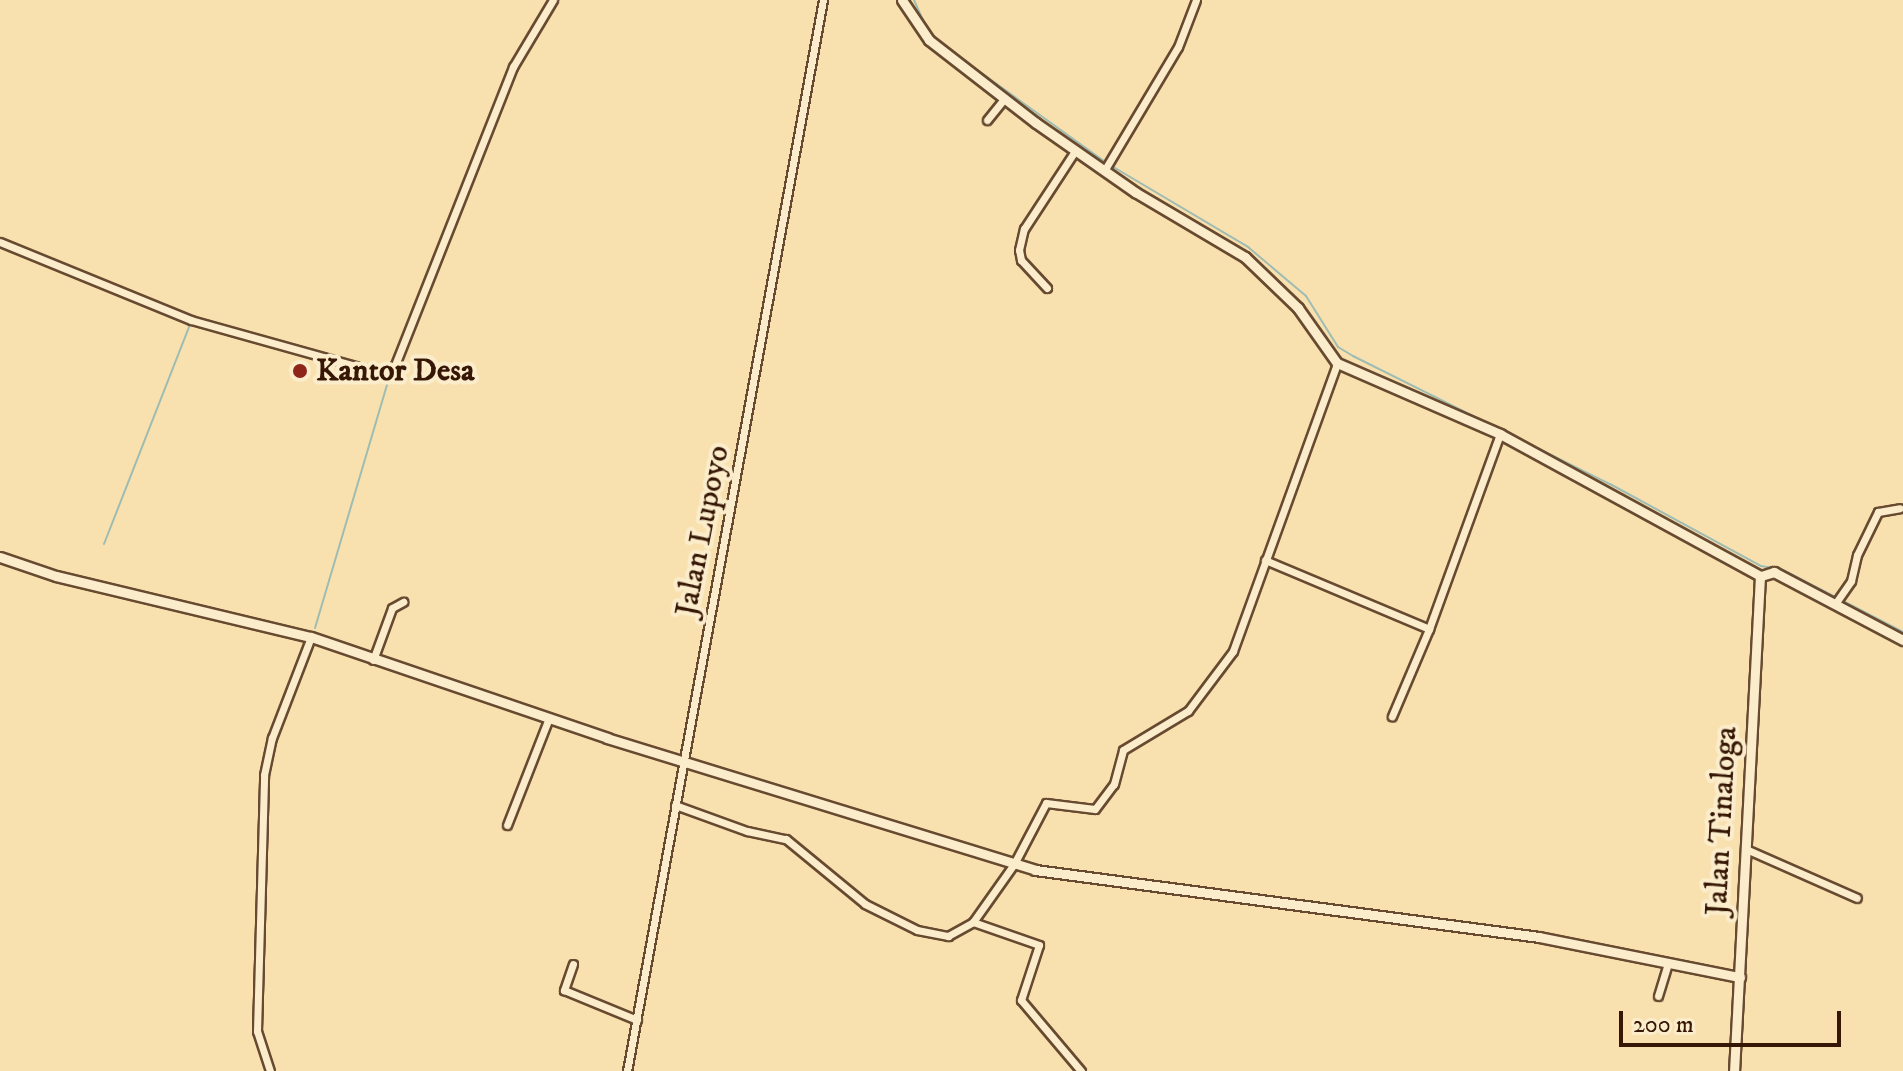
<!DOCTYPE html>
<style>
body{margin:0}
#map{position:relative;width:1903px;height:1071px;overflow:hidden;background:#f9e1af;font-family:"IM FELL DW Pica",serif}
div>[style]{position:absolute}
.stream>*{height:2px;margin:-1px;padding:0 1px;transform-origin:1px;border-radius:1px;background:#9fbcb2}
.roads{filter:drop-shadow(2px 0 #674a30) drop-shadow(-2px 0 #674a30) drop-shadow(0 2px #674a30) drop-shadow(0 -2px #674a30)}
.minor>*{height:7px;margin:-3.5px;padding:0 3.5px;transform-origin:3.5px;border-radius:3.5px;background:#fbeccb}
.tertiary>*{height:9px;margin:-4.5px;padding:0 4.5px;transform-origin:4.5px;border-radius:4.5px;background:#fbeccb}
.dots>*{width:22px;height:22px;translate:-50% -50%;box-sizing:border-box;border:4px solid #fbeccb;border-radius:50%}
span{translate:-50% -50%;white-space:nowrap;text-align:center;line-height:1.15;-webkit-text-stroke:8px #fbeccb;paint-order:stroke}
.poi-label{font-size:32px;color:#361705;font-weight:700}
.left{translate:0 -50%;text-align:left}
.street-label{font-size:32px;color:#361705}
.scale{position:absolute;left:1619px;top:1011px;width:222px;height:36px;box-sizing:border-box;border:4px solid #361705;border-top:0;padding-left:10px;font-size:24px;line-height:28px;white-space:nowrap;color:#361705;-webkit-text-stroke:6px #fbeccb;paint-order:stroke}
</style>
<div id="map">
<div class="stream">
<i style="left:914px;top:0;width:35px;rotate:66deg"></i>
<i style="left:941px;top:44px;width:202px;rotate:35.7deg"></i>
<i style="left:1110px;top:165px;width:161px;rotate:30.7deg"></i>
<i style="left:1248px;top:247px;width:76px;rotate:40.2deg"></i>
<i style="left:1306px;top:296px;width:60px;rotate:57.9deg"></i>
<i style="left:1338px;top:347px;width:17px;rotate:31deg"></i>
<i style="left:1353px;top:356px;width:287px;rotate:26.5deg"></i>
<i style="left:1610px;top:484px;width:172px;rotate:28.5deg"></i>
<i style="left:1761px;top:566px;width:22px;rotate:10deg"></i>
<i style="left:1783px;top:570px;width:135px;rotate:27.3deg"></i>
<i style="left:104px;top:544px;width:238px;rotate:-68.6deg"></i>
<i style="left:315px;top:628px;width:267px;rotate:-73.5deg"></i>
<i style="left:1748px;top:716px;width:113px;rotate:-87deg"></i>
</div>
<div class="roads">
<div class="minor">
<i style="left:987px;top:120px;width:28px;rotate:-51deg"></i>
<i style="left:1104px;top:171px;width:144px;rotate:-59.2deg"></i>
<i style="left:1178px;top:47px;width:50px;rotate:-69deg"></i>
<i style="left:0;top:242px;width:206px;rotate:22.2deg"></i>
<i style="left:191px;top:320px;width:201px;rotate:15.6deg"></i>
<i style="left:385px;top:374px;width:13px;rotate:-42deg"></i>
<i style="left:395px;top:365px;width:321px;rotate:-68.4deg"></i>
<i style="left:513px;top:67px;width:78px;rotate:-59.2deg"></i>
<i style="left:1047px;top:288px;width:38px;rotate:-133deg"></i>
<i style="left:1021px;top:260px;width:10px;rotate:-101deg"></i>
<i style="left:1019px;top:250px;width:22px;rotate:-77deg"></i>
<i style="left:1024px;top:229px;width:93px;rotate:-56.8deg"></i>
<i style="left:1265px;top:560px;width:178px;rotate:22.8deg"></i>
<i style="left:1429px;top:629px;width:95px;rotate:113deg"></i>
<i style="left:1835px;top:604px;width:28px;rotate:-55deg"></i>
<i style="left:1851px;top:581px;width:27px;rotate:-77deg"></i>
<i style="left:1857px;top:555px;width:48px;rotate:-64deg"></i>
<i style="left:1878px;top:512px;width:22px;rotate:-10deg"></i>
<i style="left:1429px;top:629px;width:208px;rotate:-70deg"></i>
<i style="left:373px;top:660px;width:55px;rotate:-69.9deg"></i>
<i style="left:392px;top:608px;width:13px;rotate:-29deg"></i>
<i style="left:675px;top:805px;width:77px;rotate:19.9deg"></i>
<i style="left:747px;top:831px;width:40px;rotate:12deg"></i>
<i style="left:786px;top:839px;width:102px;rotate:39.4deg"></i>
<i style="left:865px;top:904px;width:58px;rotate:26.6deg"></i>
<i style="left:917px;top:930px;width:32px;rotate:11deg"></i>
<i style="left:948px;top:936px;width:29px;rotate:-29deg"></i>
<i style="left:973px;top:922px;width:71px;rotate:-54.7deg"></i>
<i style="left:1014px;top:864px;width:69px;rotate:-62.3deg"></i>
<i style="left:1046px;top:803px;width:49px;rotate:7deg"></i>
<i style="left:1095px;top:809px;width:31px;rotate:-53deg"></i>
<i style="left:1114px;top:784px;width:35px;rotate:-75deg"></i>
<i style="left:1123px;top:750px;width:76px;rotate:-31deg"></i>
<i style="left:1188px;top:711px;width:75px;rotate:-53.1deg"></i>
<i style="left:1233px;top:651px;width:306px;rotate:-70.1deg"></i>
<i style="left:507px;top:825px;width:115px;rotate:-68.6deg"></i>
<i style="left:1746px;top:849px;width:121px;rotate:23.8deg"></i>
<i style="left:973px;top:922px;width:70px;rotate:19.2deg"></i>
<i style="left:1039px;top:945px;width:58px;rotate:108.1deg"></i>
<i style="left:1021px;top:1000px;width:93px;rotate:49.8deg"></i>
<i style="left:573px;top:964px;width:28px;rotate:109deg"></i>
<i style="left:564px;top:990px;width:79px;rotate:22.3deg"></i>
<i style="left:1658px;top:996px;width:34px;rotate:-73deg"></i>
<i style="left:270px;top:1071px;width:42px;rotate:-108deg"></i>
<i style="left:257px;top:1031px;width:256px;rotate:-88.4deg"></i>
<i style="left:264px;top:775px;width:38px;rotate:-78deg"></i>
<i style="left:272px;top:738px;width:108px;rotate:-68.9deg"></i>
<i style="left:627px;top:1071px;width:1089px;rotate:-79.63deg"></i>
</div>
<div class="tertiary">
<i style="left:902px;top:0;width:48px;rotate:56deg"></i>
<i style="left:929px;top:40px;width:135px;rotate:37.8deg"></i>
<i style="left:1036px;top:123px;width:121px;rotate:34.9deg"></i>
<i style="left:1135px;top:192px;width:128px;rotate:30.6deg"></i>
<i style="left:1245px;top:257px;width:74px;rotate:43.9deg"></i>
<i style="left:1298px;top:308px;width:67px;rotate:54.7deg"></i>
<i style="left:1337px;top:363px;width:178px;rotate:23.5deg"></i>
<i style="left:1500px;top:434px;width:296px;rotate:28.6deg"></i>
<i style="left:1760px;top:576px;width:496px;rotate:93deg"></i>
<i style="left:0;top:557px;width:59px;rotate:18.7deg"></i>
<i style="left:56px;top:576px;width:262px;rotate:13.5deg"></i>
<i style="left:311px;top:637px;width:313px;rotate:18.8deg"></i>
<i style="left:607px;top:738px;width:448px;rotate:17.1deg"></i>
<i style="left:1035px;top:870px;width:508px;rotate:7.57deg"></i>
<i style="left:1539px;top:937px;width:205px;rotate:11.3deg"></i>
<i style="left:1761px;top:576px;width:14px;rotate:-17deg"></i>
<i style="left:1774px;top:572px;width:146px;rotate:27.8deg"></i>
</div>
</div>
<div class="dots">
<i style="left:300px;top:371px;background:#8f2418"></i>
</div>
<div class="poi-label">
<span class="left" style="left:316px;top:371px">Kantor Desa</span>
</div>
<div class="street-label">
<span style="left:703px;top:531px;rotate:-79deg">Jalan Lupoyo</span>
<span style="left:1722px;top:821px;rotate:-87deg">Jalan Tinaloga</span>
</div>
<div class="scale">200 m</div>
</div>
